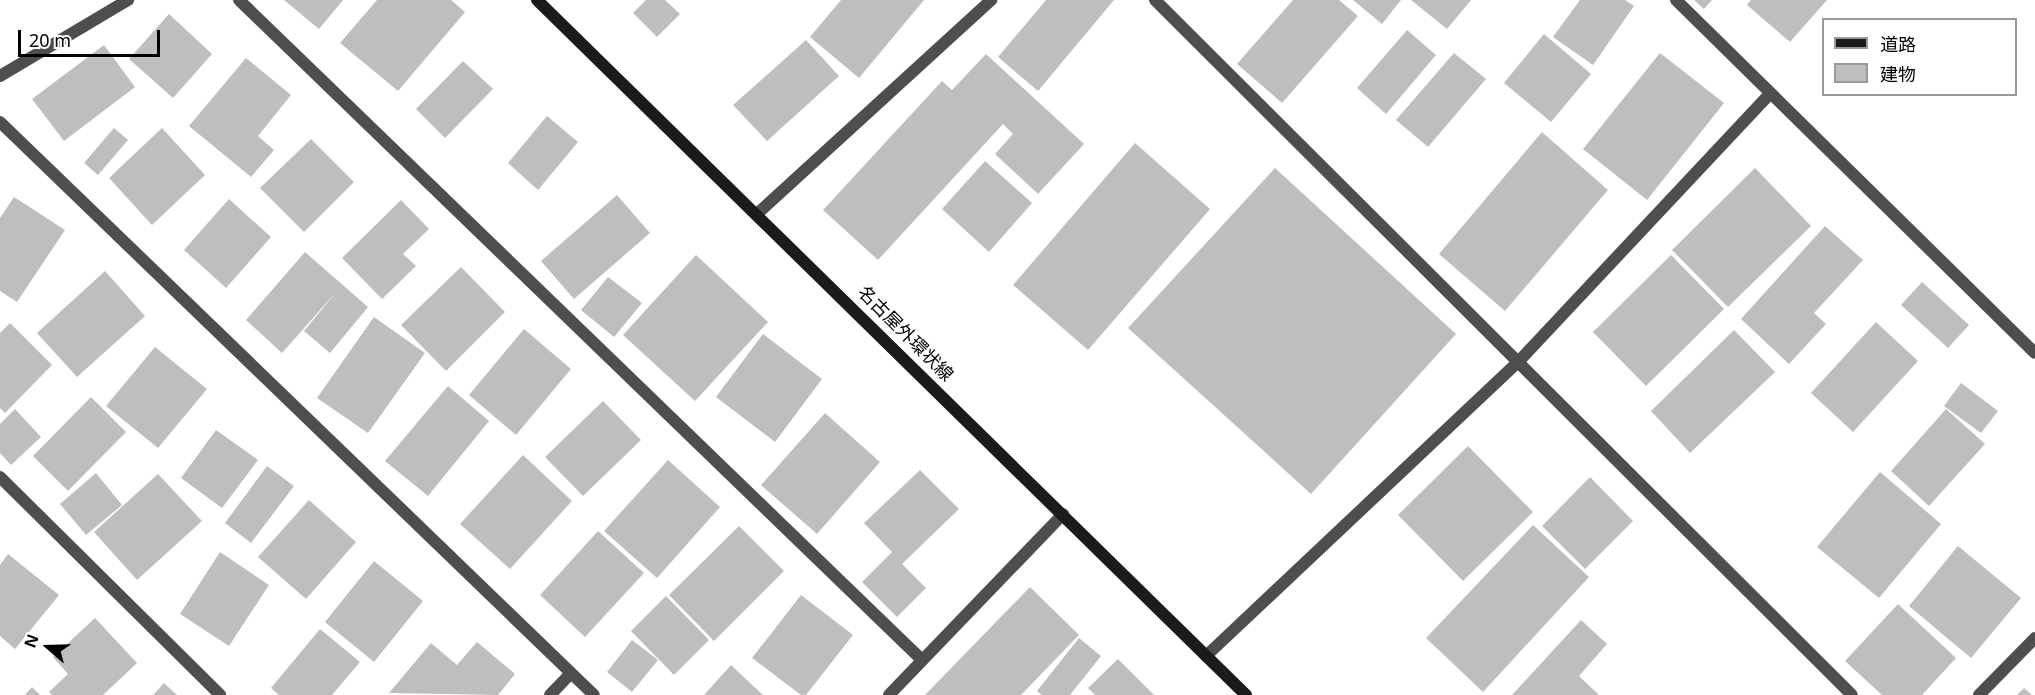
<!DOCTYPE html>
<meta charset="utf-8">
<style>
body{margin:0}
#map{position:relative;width:2035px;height:695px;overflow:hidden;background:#fff;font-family:"Noto Sans","Noto Sans JP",sans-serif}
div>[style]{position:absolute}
.building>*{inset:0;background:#bebebe}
.street>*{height:12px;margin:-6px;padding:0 6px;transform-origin:6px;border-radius:6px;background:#4e4e4e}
.secondary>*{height:12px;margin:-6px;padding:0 6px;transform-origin:6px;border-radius:6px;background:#1b1b1b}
span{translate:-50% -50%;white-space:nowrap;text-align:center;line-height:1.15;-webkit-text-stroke:4.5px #fff;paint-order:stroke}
.street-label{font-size:18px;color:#000}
.legend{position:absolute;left:1822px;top:18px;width:195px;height:78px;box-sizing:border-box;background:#fff;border:2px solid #999;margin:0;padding:8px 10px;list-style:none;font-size:18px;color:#000}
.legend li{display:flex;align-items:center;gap:12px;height:30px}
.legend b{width:30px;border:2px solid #999}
.north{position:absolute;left:18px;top:617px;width:60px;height:60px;-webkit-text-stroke:4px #fff;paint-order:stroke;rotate:290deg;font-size:16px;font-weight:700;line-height:24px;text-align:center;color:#000}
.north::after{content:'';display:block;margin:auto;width:21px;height:27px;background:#000;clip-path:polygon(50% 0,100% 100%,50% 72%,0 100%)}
.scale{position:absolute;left:18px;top:30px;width:142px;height:27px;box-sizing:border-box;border:3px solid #000;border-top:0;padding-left:8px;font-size:18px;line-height:21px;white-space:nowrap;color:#000;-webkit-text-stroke:4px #fff;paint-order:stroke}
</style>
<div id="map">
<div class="building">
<i style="clip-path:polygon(284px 0,343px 0,319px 29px)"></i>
<i style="clip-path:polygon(377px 0,451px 0,465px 12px,398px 91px,340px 43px)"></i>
<i style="clip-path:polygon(646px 0,665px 0,680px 14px,657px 37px,633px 13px)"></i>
<i style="clip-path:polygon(841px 0,924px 0,859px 78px,810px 37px)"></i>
<i style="clip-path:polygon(1046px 0,1114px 0,1038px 91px,998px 57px)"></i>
<i style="clip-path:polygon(1293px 0,1339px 0,1358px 16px,1282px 103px,1237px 64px)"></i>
<i style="clip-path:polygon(1353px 0,1401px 0,1382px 24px)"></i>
<i style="clip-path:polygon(1411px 0,1471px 0,1447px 29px)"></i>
<i style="clip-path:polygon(1580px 0,1625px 0,1634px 6px,1593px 65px,1553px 37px)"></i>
<i style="clip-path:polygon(1694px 0,1712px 0,1704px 9px)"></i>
<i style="clip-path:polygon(1751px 0,1827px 0,1790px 42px,1747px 5px)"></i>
<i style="clip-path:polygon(169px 14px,212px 54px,173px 98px,129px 59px)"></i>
<i style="clip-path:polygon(1407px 30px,1436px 55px,1386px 114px,1357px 88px)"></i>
<i style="clip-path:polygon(1544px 34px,1591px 74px,1551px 122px,1504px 83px)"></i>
<i style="clip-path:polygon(806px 40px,839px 76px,767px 141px,733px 105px)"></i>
<i style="clip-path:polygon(104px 45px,135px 87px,64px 141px,32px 99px)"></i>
<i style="clip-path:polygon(1454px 53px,1486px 79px,1428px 147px,1396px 120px)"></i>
<i style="clip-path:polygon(1660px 53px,1724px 103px,1647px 200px,1583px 149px)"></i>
<i style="clip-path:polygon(986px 54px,1084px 144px,1038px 194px,995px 154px,1013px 134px,1003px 124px,878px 260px,823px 210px,942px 81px,952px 90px)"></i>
<i style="clip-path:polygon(246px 58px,291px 95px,258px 136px,274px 150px,251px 177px,189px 126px)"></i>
<i style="clip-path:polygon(463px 61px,493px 89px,445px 138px,416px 109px)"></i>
<i style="clip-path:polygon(547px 116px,578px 142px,538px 190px,508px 163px)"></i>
<i style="clip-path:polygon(114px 128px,128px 140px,98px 175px,84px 163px)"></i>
<i style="clip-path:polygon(162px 128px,205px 175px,152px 225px,109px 178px)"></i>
<i style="clip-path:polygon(1542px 132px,1608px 190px,1505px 311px,1439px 254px)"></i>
<i style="clip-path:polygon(311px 139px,354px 182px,304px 232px,260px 188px)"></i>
<i style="clip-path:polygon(1135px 143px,1210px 209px,1088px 350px,1013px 285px)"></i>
<i style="clip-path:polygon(985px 161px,1032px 203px,989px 252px,942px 209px)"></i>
<i style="clip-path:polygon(1275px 168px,1456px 334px,1311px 494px,1128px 328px)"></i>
<i style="clip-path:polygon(1755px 168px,1811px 226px,1728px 307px,1672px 250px)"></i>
<i style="clip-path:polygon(617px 195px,650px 233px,574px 299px,541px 261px)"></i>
<i style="clip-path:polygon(14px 197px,65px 230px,17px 302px,0 291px,0 218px)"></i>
<i style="clip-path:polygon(229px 199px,271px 237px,226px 288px,184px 250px)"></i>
<i style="clip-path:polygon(401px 200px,429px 229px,403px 254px,416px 266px,382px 299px,342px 258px)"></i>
<i style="clip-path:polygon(1825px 226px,1863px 260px,1814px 313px,1826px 324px,1789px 364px,1741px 319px)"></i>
<i style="clip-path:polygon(305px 252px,368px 307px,330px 353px,304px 331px,337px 291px,282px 353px,246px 320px)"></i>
<i style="clip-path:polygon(696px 255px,768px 322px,695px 401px,623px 335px)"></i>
<i style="clip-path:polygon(1671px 255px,1724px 309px,1646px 386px,1593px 332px)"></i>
<i style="clip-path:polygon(461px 267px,505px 312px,446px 371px,401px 325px)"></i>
<i style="clip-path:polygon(105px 271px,145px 316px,77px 377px,37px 333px)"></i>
<i style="clip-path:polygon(608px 277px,642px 303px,614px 337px,581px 310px)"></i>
<i style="clip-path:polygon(1922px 282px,1969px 325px,1948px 348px,1901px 305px)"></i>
<i style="clip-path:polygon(374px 317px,425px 353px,368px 433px,317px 398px)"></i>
<i style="clip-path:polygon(1876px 322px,1918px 361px,1853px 432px,1811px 393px)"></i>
<i style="clip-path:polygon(10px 323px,52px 365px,5px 413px,0 408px,0 333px)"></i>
<i style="clip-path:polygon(524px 329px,571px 369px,516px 435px,469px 395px)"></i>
<i style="clip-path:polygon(1734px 330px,1775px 372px,1690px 453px,1651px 411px)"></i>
<i style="clip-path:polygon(763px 334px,822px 379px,775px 442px,716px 397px)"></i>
<i style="clip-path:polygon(155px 347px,207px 389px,158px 448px,106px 406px)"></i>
<i style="clip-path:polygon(1961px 383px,1998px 411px,1981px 433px,1944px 406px)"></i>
<i style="clip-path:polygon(448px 386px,489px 421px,428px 496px,385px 461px)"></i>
<i style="clip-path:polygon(91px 397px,126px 432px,68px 491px,33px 456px)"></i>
<i style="clip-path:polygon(603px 401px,641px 440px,583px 496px,545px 457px)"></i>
<i style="clip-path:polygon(15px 409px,41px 437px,11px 465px,0 453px,0 424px)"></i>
<i style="clip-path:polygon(1946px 409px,1985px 444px,1929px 506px,1891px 471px)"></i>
<i style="clip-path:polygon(825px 413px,880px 462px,817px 534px,761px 485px)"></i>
<i style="clip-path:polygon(216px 430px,258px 460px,222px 508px,181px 478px)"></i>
<i style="clip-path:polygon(1468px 446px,1533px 512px,1463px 581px,1398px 515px)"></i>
<i style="clip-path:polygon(523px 455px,572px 501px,510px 569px,460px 524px)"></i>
<i style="clip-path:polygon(668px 460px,720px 507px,657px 578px,604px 531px)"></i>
<i style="clip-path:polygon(267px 466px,294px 486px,251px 543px,225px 523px)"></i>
<i style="clip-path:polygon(920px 470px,959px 509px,902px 564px,926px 588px,897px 617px,862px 582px,892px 552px,864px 523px)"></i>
<i style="clip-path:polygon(1880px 472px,1941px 524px,1879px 598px,1817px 547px)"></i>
<i style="clip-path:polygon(96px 473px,122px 505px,86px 535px,60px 504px)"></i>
<i style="clip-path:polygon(158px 474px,202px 521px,137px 580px,94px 532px)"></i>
<i style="clip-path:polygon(1590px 477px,1633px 521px,1585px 569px,1542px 526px)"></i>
<i style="clip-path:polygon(309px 500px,356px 542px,306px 599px,258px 557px)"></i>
<i style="clip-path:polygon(1533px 525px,1589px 577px,1483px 692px,1426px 638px)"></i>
<i style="clip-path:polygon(739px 526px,784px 571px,714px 641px,669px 595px)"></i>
<i style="clip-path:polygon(598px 531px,644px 573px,585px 637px,540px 595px)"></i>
<i style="clip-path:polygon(1958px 546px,2021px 598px,1971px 658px,1909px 606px)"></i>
<i style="clip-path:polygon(220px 552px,269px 585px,229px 646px,180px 614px)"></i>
<i style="clip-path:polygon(8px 554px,59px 595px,15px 649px,0 636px,0 565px)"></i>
<i style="clip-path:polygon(374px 561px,423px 601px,374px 662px,325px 622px)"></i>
<i style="clip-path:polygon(1030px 587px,1079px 635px,1021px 695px,925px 695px)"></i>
<i style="clip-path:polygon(801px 595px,853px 635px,806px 695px,801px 695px,752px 658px)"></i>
<i style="clip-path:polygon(666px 596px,709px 640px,674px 675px,631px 631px)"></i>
<i style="clip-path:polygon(1898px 604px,1956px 658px,1922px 695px,1882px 695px,1845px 661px)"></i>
<i style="clip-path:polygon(95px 618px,137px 663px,103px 695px,52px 695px,49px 692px,68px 674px,53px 657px)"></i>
<i style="clip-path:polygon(1581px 620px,1607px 644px,1579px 676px,1599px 695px,1512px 695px)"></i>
<i style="clip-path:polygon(320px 629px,360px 662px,332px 695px,279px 695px,271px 688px)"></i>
<i style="clip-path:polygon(1079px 638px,1101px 656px,1070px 695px,1042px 695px,1037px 691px)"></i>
<i style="clip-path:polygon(632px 640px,658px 660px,632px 692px,607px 672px)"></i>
<i style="clip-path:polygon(477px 642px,515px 674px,498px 695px,389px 693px,431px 643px,457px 665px)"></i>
<i style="clip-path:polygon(1118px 659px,1154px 695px,1095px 695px,1088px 688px)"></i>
<i style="clip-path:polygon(731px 665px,763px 695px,704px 695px)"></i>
<i style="clip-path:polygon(164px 683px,177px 695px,153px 695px)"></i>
<i style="clip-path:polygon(32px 687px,40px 695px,25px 695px)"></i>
<i style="clip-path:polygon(2024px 688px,2032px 695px,2017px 695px)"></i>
</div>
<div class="street">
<i style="left:239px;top:0;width:950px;rotate:44.02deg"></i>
<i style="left:1155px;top:0;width:984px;rotate:44.92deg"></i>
<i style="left:1676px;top:0;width:503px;rotate:44.52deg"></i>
<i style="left:0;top:76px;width:149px;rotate:-30.7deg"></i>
<i style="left:0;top:122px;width:825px;rotate:43.97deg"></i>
<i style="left:758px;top:213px;width:316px;rotate:-42.4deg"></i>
<i style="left:0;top:477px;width:310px;rotate:44.7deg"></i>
<i style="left:1206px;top:656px;width:430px;rotate:-43.3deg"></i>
<i style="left:1519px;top:361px;width:365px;rotate:-46.8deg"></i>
<i style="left:550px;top:695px;width:30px;rotate:-46deg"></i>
<i style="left:889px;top:695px;width:251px;rotate:-46.1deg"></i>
<i style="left:1979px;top:695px;width:80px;rotate:-45.5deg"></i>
</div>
<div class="secondary">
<i style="left:537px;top:0;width:993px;rotate:44.43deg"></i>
</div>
<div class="street-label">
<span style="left:906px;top:333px;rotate:45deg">名古屋外環状線</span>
</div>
<ul class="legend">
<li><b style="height:8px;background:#1b1b1b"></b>道路</li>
<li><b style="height:16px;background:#bebebe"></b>建物</li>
</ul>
<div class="north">N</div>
<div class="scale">20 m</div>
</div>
